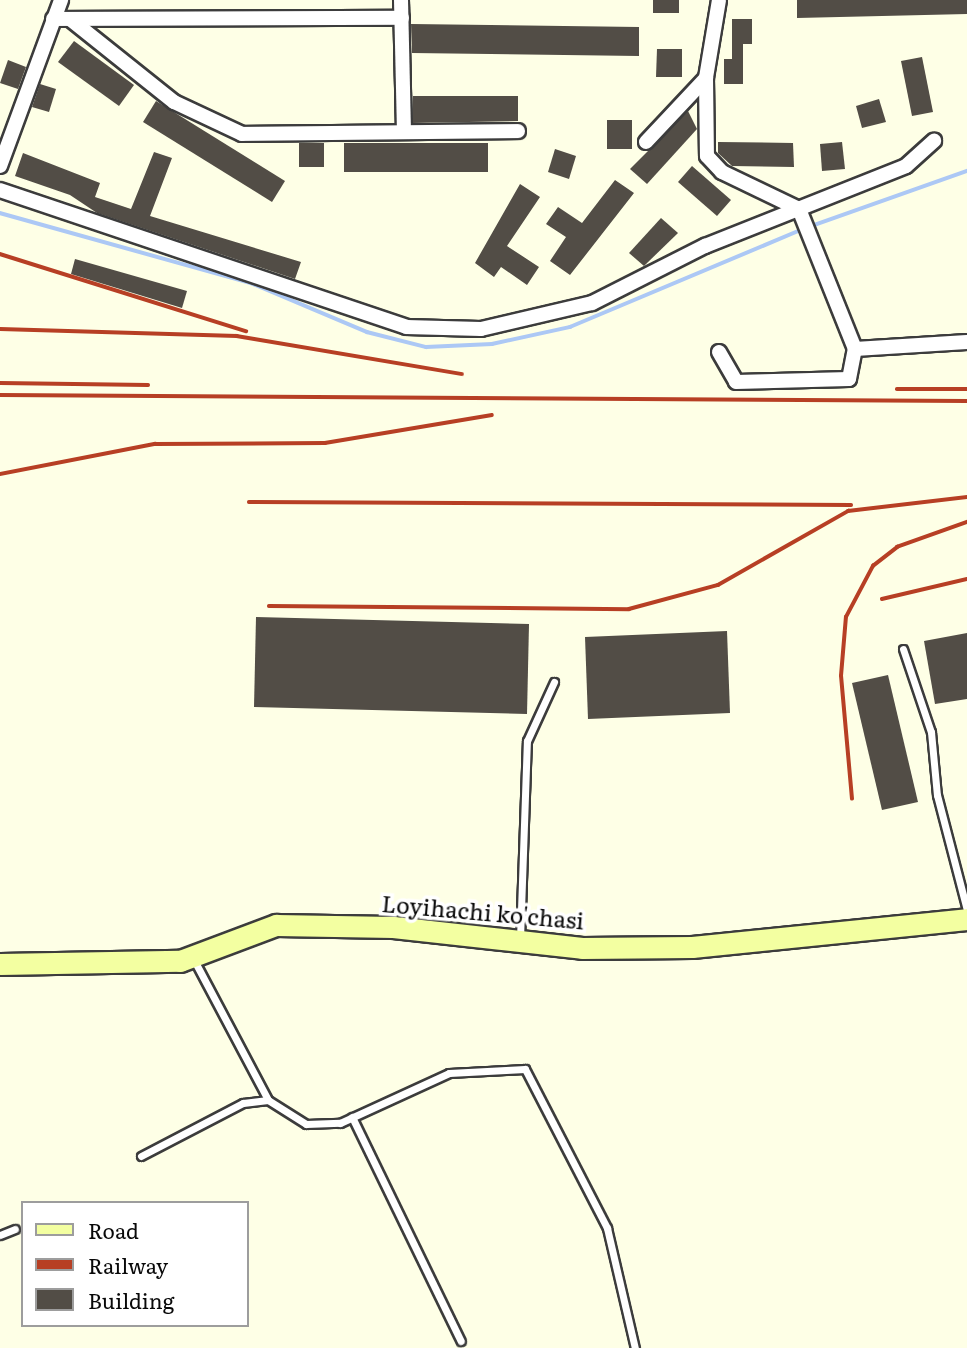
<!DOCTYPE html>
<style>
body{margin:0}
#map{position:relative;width:967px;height:1348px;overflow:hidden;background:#feffe6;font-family:Literata,serif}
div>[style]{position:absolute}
.stream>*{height:3.5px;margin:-1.75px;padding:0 1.75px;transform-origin:1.75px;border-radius:1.75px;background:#acc8f5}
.building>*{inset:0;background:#524d46}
.roads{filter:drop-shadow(2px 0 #3c3c3c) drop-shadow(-2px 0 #3c3c3c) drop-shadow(0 2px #3c3c3c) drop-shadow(0 -2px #3c3c3c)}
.lane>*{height:7px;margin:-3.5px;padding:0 3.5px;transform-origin:3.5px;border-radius:3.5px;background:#fff}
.street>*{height:14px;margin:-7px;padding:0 7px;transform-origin:7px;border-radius:7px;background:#fff}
.secondary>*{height:21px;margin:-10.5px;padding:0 10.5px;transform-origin:10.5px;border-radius:10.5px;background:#f3ffa1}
.rail>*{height:3.5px;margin:-1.75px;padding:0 1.75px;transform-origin:1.75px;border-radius:1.75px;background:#b73f24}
span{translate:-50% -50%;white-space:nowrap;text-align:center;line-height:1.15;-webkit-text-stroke:7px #fff;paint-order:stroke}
.street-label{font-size:23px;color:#090909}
.legend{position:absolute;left:21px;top:1201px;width:228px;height:126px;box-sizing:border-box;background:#fff;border:2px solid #9d9d9d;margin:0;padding:9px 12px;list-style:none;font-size:21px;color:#090909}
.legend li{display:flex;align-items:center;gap:14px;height:35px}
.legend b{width:35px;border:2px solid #9d9d9d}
</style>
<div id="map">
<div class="stream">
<i style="left:0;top:213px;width:261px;rotate:15.6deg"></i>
<i style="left:251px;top:283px;width:126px;rotate:22.9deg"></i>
<i style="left:367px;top:332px;width:61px;rotate:14.3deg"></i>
<i style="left:426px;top:347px;width:66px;rotate:-2.6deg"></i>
<i style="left:492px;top:344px;width:80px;rotate:-12.3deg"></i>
<i style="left:570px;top:327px;width:251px;rotate:-22.8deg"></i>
<i style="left:809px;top:227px;width:168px;rotate:-19.5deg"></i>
</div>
<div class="building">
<i style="clip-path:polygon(653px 0,679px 0,679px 13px,653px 13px)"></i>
<i style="clip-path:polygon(797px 0,967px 0,967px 14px,797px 18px)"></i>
<i style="clip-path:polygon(732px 19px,752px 19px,752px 44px,743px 44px,743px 84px,724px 84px,724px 59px,732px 59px)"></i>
<i style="clip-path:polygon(411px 24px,639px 27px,639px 56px,412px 53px)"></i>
<i style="clip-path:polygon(74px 41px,134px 85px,119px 106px,58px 62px)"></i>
<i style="clip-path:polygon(657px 49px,682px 49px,682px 77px,656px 77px)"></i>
<i style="clip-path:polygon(922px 57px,933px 112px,912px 116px,901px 61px)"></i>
<i style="clip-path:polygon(8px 60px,26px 67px,18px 89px,0 83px)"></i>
<i style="clip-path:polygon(40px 84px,56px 89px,49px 112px,32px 107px)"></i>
<i style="clip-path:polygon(413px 96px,518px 96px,518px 121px,413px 123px)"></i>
<i style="clip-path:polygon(879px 99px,886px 122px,862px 128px,856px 106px)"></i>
<i style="clip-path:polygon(156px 101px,285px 181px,272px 202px,143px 122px)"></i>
<i style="clip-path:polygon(688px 111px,697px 129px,647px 184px,630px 169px)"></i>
<i style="clip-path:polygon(607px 120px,632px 120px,632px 149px,607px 149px)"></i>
<i style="clip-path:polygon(718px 142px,793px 143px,794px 167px,732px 166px,718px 153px)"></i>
<i style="clip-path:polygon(842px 142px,845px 169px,822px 171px,820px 144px)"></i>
<i style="clip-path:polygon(299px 143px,324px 143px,324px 167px,299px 167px)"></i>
<i style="clip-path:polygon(344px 143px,488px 143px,488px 172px,344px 172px)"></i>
<i style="clip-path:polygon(555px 149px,576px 156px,569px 179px,548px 172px)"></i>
<i style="clip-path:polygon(154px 152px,172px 158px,150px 216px,301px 262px,295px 279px,97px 213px,70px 195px,15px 176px,23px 153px,100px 183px,95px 197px,131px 209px)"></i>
<i style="clip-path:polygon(692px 166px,731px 200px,717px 216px,678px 182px)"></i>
<i style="clip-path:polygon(615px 180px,634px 193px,570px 275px,550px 261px,566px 237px,546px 224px,558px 207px,582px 223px)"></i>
<i style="clip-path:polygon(520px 184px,540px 197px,507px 246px,539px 267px,527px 285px,501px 267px,494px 277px,475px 263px)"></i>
<i style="clip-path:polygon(661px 218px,678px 233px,644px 266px,629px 253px)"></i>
<i style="clip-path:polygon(75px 259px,187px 291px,182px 308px,71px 274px)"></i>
<i style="clip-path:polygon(256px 617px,529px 624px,527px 714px,254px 707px)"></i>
<i style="clip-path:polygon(727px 631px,730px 713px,588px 719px,585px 637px)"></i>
<i style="clip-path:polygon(967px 633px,967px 699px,935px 704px,924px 641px)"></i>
<i style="clip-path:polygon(888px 675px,918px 802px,882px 810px,852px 683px)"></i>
</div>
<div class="roads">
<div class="lane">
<i style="left:903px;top:649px;width:88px;rotate:71.4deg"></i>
<i style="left:931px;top:732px;width:63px;rotate:84.6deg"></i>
<i style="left:937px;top:795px;width:119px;rotate:75.4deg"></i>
<i style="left:520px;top:939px;width:198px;rotate:-88deg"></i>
<i style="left:527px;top:741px;width:65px;rotate:-65.4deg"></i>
<i style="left:194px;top:960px;width:158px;rotate:62.1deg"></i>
<i style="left:268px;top:1100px;width:45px;rotate:32.3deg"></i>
<i style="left:306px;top:1124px;width:34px;rotate:-2deg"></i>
<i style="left:340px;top:1123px;width:120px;rotate:-24.6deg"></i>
<i style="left:449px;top:1073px;width:76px;rotate:-3deg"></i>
<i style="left:525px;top:1069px;width:179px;rotate:62.7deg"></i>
<i style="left:607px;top:1228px;width:123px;rotate:76.9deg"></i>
<i style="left:352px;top:1117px;width:249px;rotate:64.1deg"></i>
<i style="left:141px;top:1156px;width:115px;rotate:-27.5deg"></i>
<i style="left:243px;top:1103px;width:25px;rotate:-7deg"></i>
<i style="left:0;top:1235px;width:16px;rotate:-22deg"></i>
</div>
<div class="street">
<i style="left:401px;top:0;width:129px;rotate:88.7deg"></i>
<i style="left:719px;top:0;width:79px;rotate:99.5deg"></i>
<i style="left:706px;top:78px;width:78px;rotate:89.3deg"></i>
<i style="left:707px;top:156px;width:22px;rotate:47deg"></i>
<i style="left:722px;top:172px;width:85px;rotate:25.7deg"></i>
<i style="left:799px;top:209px;width:151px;rotate:68.2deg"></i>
<i style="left:53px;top:19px;width:349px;rotate:-0.2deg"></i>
<i style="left:70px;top:19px;width:133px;rotate:38.6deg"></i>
<i style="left:174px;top:102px;width:75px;rotate:25.2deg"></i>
<i style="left:242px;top:134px;width:276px;rotate:-0.6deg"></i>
<i style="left:646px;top:142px;width:88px;rotate:-46.8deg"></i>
<i style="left:0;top:166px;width:177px;rotate:-69.8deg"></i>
<i style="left:0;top:190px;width:428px;rotate:18.6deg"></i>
<i style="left:406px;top:327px;width:75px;rotate:1.5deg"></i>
<i style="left:481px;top:329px;width:114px;rotate:-13.2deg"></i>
<i style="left:592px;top:303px;width:127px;rotate:-26.8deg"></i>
<i style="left:705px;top:246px;width:216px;rotate:-21.7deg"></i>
<i style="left:906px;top:166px;width:38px;rotate:-42deg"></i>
<i style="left:719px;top:352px;width:34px;rotate:60deg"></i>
<i style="left:736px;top:382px;width:113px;rotate:-1.5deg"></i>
<i style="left:849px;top:379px;width:31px;rotate:-79deg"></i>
<i style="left:855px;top:349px;width:112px;rotate:-3.6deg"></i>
</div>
<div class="secondary">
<i style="left:0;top:964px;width:180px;rotate:-1deg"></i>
<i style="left:180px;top:961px;width:103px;rotate:-20.6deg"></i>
<i style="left:276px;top:925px;width:117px;rotate:1deg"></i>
<i style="left:393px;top:927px;width:190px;rotate:6.3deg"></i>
<i style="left:582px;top:948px;width:110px;rotate:-0.5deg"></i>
<i style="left:692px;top:947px;width:276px;rotate:-5.8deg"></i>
</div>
</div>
<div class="rail">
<i style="left:0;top:254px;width:258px;rotate:17.4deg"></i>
<i style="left:0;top:329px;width:237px;rotate:1.7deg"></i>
<i style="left:237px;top:336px;width:228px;rotate:9.6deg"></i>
<i style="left:0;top:383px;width:148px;rotate:0.8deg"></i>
<i style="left:897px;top:389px;width:70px"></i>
<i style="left:0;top:395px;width:967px;rotate:0.36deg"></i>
<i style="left:0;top:474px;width:158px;rotate:-11deg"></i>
<i style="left:155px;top:444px;width:170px;rotate:-0.3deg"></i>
<i style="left:325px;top:443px;width:169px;rotate:-9.5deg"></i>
<i style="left:249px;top:502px;width:602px;rotate:0.29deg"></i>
<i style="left:882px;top:599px;width:87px;rotate:-13.2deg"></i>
<i style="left:269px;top:606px;width:360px;rotate:0.5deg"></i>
<i style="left:629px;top:609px;width:92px;rotate:-15.1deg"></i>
<i style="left:718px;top:585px;width:150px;rotate:-29.6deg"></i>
<i style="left:848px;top:511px;width:120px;rotate:-6.7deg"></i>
<i style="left:852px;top:799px;width:123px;rotate:-95.1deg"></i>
<i style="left:841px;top:676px;width:59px;rotate:-85.2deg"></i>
<i style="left:846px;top:617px;width:58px;rotate:-62.1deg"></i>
<i style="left:873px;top:566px;width:31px;rotate:-38deg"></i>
<i style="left:897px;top:547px;width:74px;rotate:-19.7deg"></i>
</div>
<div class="street-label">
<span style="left:483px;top:911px;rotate:5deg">Loyihachi ko'chasi</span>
</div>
<ul class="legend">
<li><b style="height:9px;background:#f3ffa1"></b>Road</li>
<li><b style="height:9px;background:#b73f24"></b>Railway</li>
<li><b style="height:19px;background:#524d46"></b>Building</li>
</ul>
</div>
